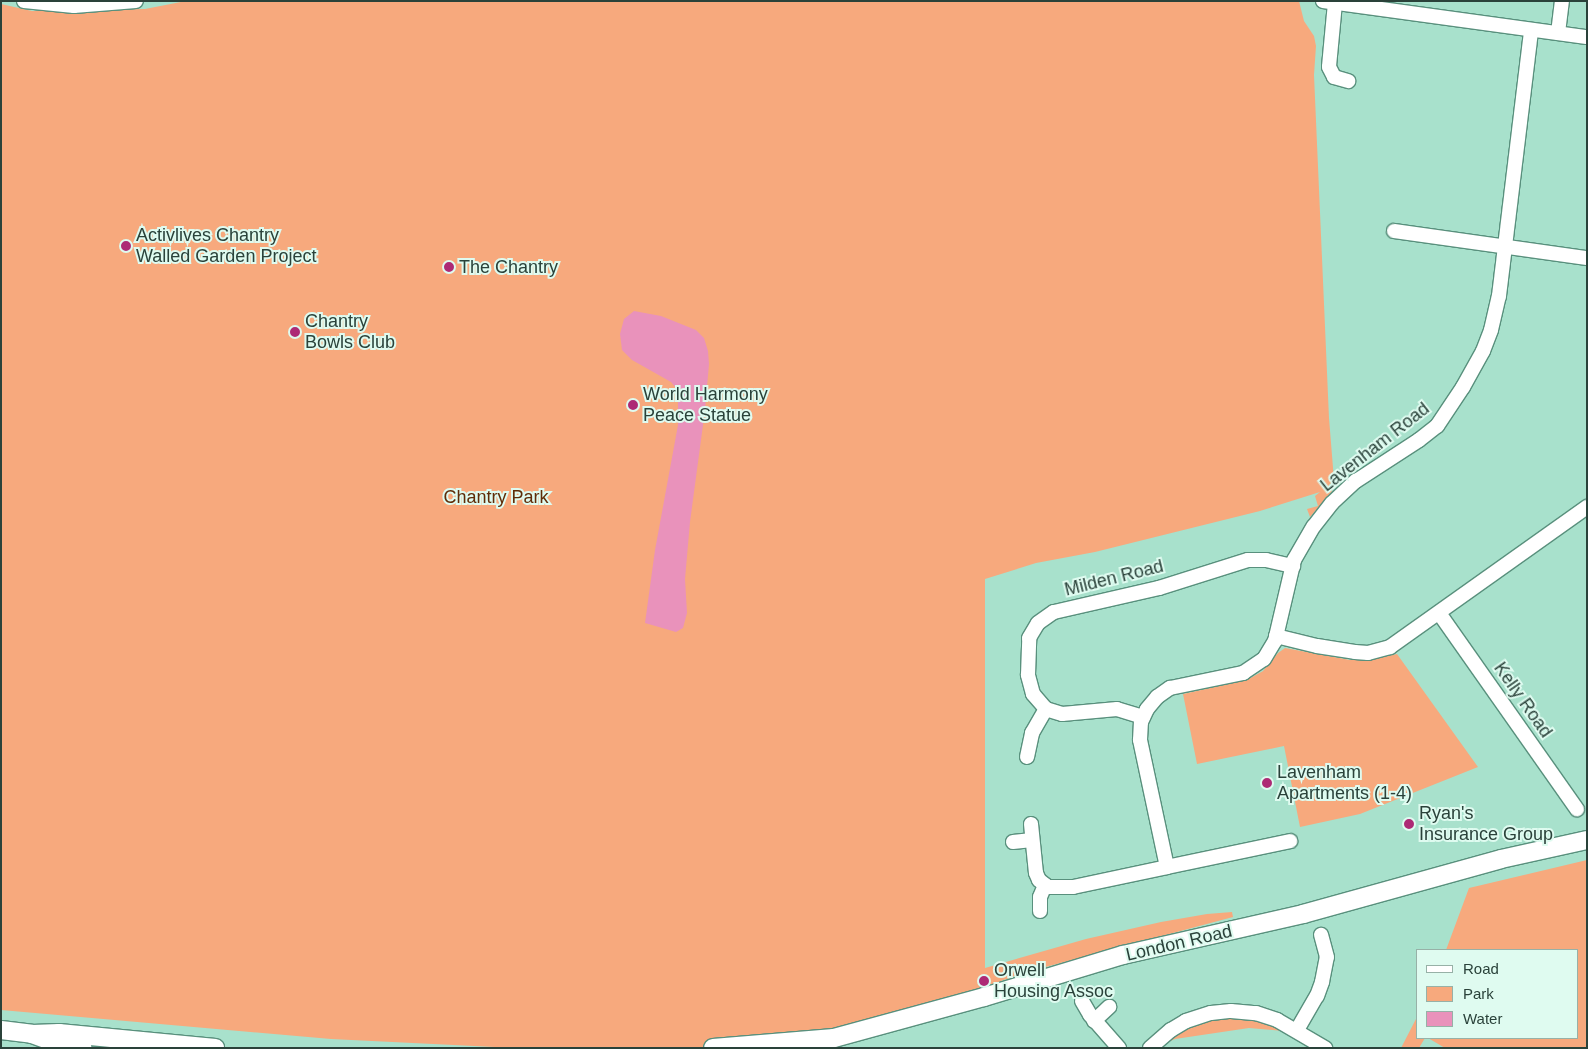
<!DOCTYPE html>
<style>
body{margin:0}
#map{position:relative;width:1588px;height:1049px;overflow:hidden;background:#a8e1cc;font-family:Helvetica,sans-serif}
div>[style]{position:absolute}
.green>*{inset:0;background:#f7a97d}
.water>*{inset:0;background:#e992bb}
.roads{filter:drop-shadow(1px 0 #59907d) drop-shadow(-1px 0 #59907d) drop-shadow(0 1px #59907d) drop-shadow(0 -1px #59907d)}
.minor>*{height:14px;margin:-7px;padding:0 7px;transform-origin:7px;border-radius:7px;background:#fff}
.major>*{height:18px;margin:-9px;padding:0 9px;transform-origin:9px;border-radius:9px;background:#fff}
.dots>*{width:14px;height:14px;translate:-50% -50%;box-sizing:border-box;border:2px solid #dffbf0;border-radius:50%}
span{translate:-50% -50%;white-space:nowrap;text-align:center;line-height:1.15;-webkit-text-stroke:4px #dffbf0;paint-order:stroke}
.poi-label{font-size:18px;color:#2a423a}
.left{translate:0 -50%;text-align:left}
.street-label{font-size:18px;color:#2a423a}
.park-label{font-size:18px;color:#5f2c07}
.frame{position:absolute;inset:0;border:2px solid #2a423a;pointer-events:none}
.legend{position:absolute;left:1416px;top:949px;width:162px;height:90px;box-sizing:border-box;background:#dffbf0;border:1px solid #97b1a7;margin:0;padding:6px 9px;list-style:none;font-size:15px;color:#2a423a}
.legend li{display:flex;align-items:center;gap:10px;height:25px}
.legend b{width:25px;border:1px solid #97b1a7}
</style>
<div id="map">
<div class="green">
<i style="clip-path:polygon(186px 1px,1299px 1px,1304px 21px,1314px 36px,1316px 46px,1314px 75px,1329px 418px,1334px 480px,1329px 485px,1332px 491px,1310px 517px,1307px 509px,1318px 506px,1315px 496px,1320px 492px,1260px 511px,1095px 552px,1036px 563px,985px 579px,985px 968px,1086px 939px,1161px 922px,1207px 914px,1232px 912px,1233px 917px,1023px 973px,985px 987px,984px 997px,834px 1038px,713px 1048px,513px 1048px,331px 1039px,1px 1010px,1px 4px,32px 11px,145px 9px)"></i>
<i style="clip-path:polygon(1285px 648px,1350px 660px,1375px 659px,1397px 654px,1478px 767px,1360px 814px,1300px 827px,1284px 746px,1197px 764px,1183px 694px,1247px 680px,1263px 671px,1278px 653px)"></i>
<i style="clip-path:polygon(1587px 860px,1587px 1048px,1445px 1048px,1428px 1038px,1577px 1038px,1577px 950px,1446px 950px,1469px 888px)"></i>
<i style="clip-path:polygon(1215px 1017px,1258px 1018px,1283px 1031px,1249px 1028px,1175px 1039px,1166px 1043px,1186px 1027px)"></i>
<i style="clip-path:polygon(1417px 1017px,1417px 1038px,1425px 1038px,1419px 1048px,1401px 1048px)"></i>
</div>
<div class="water">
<i style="clip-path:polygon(634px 311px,661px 316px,696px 330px,704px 338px,708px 351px,709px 364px,705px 410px,690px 522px,685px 579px,687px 613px,683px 628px,676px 632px,645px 623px,655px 550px,678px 425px,678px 401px,675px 387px,671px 382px,632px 360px,622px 350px,620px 334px,624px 319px)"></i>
</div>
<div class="roads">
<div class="minor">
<i style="left:24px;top:1px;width:50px;rotate:5.7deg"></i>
<i style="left:74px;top:6px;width:62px;rotate:-4.6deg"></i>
<i style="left:1323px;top:1px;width:266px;rotate:7.8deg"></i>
<i style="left:1335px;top:3px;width:64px;rotate:95.4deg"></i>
<i style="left:1329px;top:67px;width:11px;rotate:63deg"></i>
<i style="left:1334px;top:77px;width:15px;rotate:16deg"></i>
<i style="left:1558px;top:33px;width:32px;rotate:-83deg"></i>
<i style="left:1394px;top:231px;width:195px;rotate:8deg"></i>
<i style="left:1439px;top:613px;width:240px;rotate:54.9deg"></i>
<i style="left:1276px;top:636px;width:42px;rotate:13.7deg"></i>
<i style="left:1317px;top:646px;width:38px;rotate:9deg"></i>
<i style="left:1355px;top:652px;width:13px;rotate:4deg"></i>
<i style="left:1368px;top:653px;width:23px;rotate:-15deg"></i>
<i style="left:1390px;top:647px;width:242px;rotate:-35.4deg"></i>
<i style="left:1143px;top:717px;width:27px;rotate:-163deg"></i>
<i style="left:1117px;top:709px;width:55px;rotate:174.8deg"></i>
<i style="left:1062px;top:714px;width:17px;rotate:-163deg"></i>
<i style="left:1046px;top:709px;width:20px;rotate:-131deg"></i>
<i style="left:1033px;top:694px;width:20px;rotate:-105deg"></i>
<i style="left:1028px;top:675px;width:37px;rotate:-88deg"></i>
<i style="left:1029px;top:638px;width:17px;rotate:-59deg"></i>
<i style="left:1038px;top:623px;width:19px;rotate:-35deg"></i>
<i style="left:1054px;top:612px;width:108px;rotate:-12.9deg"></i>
<i style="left:1159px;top:588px;width:93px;rotate:-17.5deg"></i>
<i style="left:1248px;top:560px;width:18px"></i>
<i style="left:1266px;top:560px;width:28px;rotate:13deg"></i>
<i style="left:1027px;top:757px;width:25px;rotate:-78deg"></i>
<i style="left:1032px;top:733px;width:28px;rotate:-60deg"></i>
<i style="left:1031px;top:824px;width:49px;rotate:84.2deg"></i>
<i style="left:1036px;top:873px;width:8px;rotate:67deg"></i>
<i style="left:1039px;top:880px;width:11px;rotate:38deg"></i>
<i style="left:1048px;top:887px;width:25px"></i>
<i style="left:1073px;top:887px;width:96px;rotate:-12deg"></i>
<i style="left:1167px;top:867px;width:130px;rotate:-102deg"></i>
<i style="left:1140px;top:740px;width:18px;rotate:-87deg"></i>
<i style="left:1141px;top:722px;width:14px;rotate:-65deg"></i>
<i style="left:1147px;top:709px;width:16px;rotate:-50deg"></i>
<i style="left:1157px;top:697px;width:16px;rotate:-35deg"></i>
<i style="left:1170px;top:688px;width:75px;rotate:-11.6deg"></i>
<i style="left:1243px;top:673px;width:25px;rotate:-34deg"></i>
<i style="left:1264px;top:659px;width:21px;rotate:-59deg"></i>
<i style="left:1275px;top:641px;width:83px;rotate:-76.8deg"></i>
<i style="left:1294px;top:560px;width:39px;rotate:-60deg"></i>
<i style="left:1314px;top:526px;width:29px;rotate:-52deg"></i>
<i style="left:1332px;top:503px;width:33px;rotate:-43deg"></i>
<i style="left:1356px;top:481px;width:75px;rotate:-33.1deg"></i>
<i style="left:1419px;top:440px;width:23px;rotate:-38deg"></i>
<i style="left:1437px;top:426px;width:47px;rotate:-56.3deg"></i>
<i style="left:1463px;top:387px;width:41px;rotate:-60.9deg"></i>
<i style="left:1483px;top:351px;width:22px;rotate:-69deg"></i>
<i style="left:1491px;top:330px;width:35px;rotate:-77deg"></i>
<i style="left:1499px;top:296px;width:268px;rotate:-83.1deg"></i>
<i style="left:1013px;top:842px;width:19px;rotate:-6deg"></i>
<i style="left:1167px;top:867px;width:126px;rotate:-11.9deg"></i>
<i style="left:1040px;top:911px;width:14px;rotate:-90deg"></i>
<i style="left:1040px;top:897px;width:13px;rotate:-67deg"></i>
<i style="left:1082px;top:1001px;width:16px;rotate:60deg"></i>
<i style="left:1090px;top:1015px;width:44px;rotate:48.7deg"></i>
<i style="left:1094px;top:1021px;width:21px;rotate:-43deg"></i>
<i style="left:1297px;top:1030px;width:39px;rotate:-60deg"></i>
<i style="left:1317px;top:996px;width:15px;rotate:-70deg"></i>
<i style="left:1322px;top:982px;width:25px;rotate:-79deg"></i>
<i style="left:1327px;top:957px;width:23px;rotate:-105deg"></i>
<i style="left:1150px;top:1048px;width:28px;rotate:-41deg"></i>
<i style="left:1171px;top:1030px;width:17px;rotate:-31deg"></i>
<i style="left:1186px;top:1021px;width:26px;rotate:-18deg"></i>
<i style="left:1211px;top:1013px;width:20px;rotate:-6deg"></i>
<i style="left:1231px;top:1011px;width:25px;rotate:5deg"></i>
<i style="left:1256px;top:1013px;width:22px;rotate:18deg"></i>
<i style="left:1277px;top:1020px;width:56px;rotate:30.3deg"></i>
</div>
<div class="major">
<i style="left:1px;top:1030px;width:31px;rotate:7deg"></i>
<i style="left:32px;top:1034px;width:27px;rotate:20deg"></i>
<i style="left:57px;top:1043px;width:26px;rotate:11deg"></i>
<i style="left:32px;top:1034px;width:27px;rotate:-2deg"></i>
<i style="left:59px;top:1033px;width:157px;rotate:5.5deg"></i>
<i style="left:713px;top:1048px;width:121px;rotate:-4.7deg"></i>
<i style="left:834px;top:1038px;width:156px;rotate:-15.3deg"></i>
<i style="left:984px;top:997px;width:145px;rotate:-16.8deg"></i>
<i style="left:1123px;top:955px;width:185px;rotate:-12.8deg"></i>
<i style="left:1303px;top:914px;width:205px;rotate:-15.5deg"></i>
<i style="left:1501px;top:859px;width:88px;rotate:-12.5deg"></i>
</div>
</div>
<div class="dots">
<i style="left:126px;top:246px;background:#ad2a75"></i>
<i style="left:449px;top:267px;background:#ad2a75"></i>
<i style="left:295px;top:332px;background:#ad2a75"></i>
<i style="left:633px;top:405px;background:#ad2a75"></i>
<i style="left:1267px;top:783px;background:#ad2a75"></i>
<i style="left:1409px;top:824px;background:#ad2a75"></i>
<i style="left:984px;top:981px;background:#ad2a75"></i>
</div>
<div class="poi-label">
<span class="left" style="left:136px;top:246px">Activlives Chantry<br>Walled Garden Project</span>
<span class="left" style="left:459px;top:267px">The Chantry</span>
<span class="left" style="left:305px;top:332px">Chantry<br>Bowls Club</span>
<span class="left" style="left:643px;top:405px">World Harmony<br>Peace Statue</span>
<span class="left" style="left:1277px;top:783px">Lavenham<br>Apartments (1-4)</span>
<span class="left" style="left:1419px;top:824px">Ryan's<br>Insurance Group</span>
<span class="left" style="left:994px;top:981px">Orwell<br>Housing Assoc</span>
</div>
<div class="street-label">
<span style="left:1375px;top:447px;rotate:-38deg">Lavenham Road</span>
<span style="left:1114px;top:578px;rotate:-14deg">Milden Road</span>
<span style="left:1523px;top:700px;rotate:55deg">Kelly Road</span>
<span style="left:1179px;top:943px;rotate:-13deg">London Road</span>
</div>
<div class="park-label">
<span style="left:496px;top:497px">Chantry Park</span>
</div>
<div class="frame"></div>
<ul class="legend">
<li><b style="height:6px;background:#fff"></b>Road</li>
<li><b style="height:14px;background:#f7a97d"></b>Park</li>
<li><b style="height:14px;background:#e992bb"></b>Water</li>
</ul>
</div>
